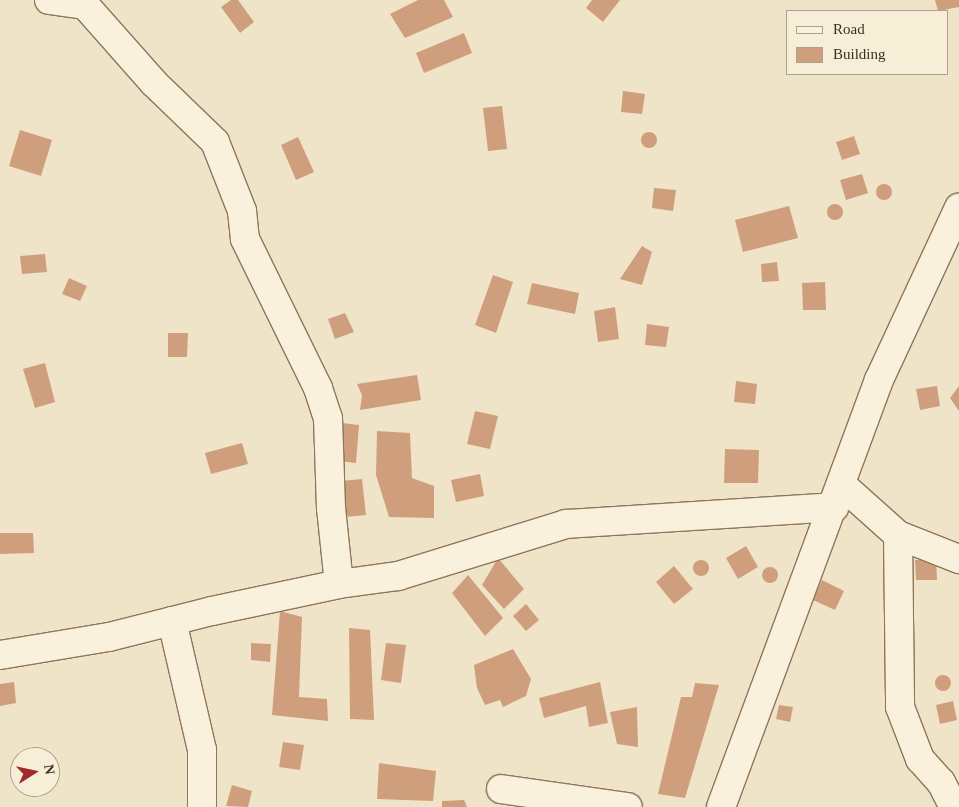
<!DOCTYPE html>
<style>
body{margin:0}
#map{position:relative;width:959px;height:807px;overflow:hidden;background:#f0e4c8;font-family:"Times New Roman",serif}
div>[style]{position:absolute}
.building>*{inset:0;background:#cf9f7d}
.round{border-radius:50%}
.roads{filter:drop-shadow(1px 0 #8d765c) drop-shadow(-1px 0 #8d765c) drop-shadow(0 1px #8d765c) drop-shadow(0 -1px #8d765c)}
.minor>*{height:28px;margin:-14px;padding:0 14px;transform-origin:14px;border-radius:14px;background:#faf1dc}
span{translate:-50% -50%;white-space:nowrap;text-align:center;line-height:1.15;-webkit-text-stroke:4px #f7eed8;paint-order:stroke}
.legend{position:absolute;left:786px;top:10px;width:162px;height:65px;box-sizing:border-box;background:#f7eed8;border:1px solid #ada18e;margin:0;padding:6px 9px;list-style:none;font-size:15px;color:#3d2e20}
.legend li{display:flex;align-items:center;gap:10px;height:25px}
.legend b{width:25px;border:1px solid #ada18e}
.north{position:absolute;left:10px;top:747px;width:50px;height:50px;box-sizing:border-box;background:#f7eed8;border:1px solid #ada18e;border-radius:50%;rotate:80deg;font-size:14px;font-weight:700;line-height:20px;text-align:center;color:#3d2e20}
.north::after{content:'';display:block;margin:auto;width:18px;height:22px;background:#9e2a2b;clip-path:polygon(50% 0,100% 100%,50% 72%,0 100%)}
</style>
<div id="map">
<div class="building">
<i style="clip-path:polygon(231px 0,238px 0,254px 22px,240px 33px,221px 7px)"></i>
<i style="clip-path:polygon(418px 0,444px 0,453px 17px,405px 38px,390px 14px)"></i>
<i style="clip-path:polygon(592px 0,620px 0,603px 22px,586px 8px)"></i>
<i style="clip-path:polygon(935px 0,959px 0,959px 7px,938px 11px)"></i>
<i style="clip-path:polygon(464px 33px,472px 53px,424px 73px,416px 53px)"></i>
<i style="clip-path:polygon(623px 91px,645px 94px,642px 114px,621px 112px)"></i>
<i style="clip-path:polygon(502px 106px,507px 149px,488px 151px,483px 108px)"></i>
<i style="clip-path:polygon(20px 130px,52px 140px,41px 176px,9px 166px)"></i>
<i class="round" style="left:641px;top:132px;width:16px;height:16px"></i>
<i style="clip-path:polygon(854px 136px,860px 154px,842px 160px,836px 142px)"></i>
<i style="clip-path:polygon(298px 137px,314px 172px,296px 180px,281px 145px)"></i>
<i style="clip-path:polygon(862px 174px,868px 193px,846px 200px,840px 180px)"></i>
<i class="round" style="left:876px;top:184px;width:16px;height:16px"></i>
<i style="clip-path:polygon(654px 188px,676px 190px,673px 211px,652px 208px)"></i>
<i class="round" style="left:827px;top:204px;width:16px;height:16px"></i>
<i style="clip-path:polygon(789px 206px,798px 238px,743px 252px,735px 220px)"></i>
<i style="clip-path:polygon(642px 246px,652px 252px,642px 285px,620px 279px)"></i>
<i style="clip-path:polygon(45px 254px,47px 272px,22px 274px,20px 256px)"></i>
<i style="clip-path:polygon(777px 262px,779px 281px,762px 282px,761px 264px)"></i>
<i style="clip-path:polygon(493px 275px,513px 282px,496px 333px,475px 325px)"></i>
<i style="clip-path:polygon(69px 278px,87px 286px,80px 301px,62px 294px)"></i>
<i style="clip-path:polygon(825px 282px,826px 310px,803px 310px,802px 283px)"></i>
<i style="clip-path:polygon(532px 283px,579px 293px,575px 314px,527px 304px)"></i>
<i style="clip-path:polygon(615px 307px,619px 339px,598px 342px,594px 311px)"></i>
<i style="clip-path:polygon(345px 313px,354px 332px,335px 339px,328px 319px)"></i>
<i style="clip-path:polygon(647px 324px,669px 327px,666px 347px,645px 345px)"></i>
<i style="clip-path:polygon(168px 333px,188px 333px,187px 357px,168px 357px)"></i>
<i style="clip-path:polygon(45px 363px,55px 402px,35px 408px,23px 369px)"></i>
<i style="clip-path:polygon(417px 375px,421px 400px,360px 410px,362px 395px,357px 384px)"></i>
<i style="clip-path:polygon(736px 381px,757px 384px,755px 404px,734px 402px)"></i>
<i style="clip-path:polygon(937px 386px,940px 406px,920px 410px,916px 389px)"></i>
<i style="clip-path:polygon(959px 386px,959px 411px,950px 398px)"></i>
<i style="clip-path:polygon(475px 411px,498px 416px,490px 449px,467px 444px)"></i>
<i style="clip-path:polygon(342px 423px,359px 425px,356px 463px,338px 461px)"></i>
<i style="clip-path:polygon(377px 431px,410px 433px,412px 478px,434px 486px,434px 518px,389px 517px,376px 475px)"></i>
<i style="clip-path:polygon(242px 443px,248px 464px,211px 474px,205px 453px)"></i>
<i style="clip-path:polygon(725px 449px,759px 450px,758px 483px,724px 483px)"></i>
<i style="clip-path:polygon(480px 474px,484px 496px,456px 502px,451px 480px)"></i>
<i style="clip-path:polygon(362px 479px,366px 515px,345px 517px,341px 481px)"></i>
<i style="clip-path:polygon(0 533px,33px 533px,34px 553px,0 554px)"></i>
<i style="clip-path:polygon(746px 546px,758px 567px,738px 579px,726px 558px)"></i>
<i style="clip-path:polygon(498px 558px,524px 589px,504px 609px,482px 585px)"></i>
<i style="clip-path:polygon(936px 559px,937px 580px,916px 580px,915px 560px)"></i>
<i class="round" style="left:693px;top:560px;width:16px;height:16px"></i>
<i style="clip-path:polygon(674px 566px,693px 589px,674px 604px,656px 582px)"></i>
<i class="round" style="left:762px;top:567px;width:16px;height:16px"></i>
<i style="clip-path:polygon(468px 575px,503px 618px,485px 636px,452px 593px)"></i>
<i style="clip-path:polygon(822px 580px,844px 591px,835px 610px,813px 600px)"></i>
<i style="clip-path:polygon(526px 604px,539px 620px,526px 631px,513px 616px)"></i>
<i style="clip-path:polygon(280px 611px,302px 617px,299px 697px,327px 699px,328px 721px,272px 715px)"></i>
<i style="clip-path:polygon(349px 628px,370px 630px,374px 720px,350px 719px)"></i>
<i style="clip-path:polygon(251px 643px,271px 644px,270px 662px,251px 660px)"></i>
<i style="clip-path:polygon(386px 643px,406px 645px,401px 683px,381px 680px)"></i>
<i style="clip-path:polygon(513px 649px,531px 679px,526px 696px,503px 707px,500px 700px,485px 705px,477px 688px,474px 665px)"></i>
<i class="round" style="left:935px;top:675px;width:16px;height:16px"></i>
<i style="clip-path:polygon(14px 682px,16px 703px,0 706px,0 684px)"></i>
<i style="clip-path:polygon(600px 682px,608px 723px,589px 727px,586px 706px,544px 718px,539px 698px)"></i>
<i style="clip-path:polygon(695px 683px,719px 685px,685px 798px,658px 794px,681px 697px,692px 697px)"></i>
<i style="clip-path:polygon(953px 701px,957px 720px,940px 724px,936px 705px)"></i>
<i style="clip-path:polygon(779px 705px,793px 707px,790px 722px,776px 719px)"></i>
<i style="clip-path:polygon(637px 707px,638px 747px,617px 744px,610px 712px)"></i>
<i style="clip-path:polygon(283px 742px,304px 745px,300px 770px,279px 767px)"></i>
<i style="clip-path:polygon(379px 763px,436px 771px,433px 801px,377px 799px)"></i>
<i style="clip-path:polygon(232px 785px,252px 791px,248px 807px,226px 806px)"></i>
<i style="clip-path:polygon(464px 800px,467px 807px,442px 807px,442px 801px)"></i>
</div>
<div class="roads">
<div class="minor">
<i style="left:49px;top:0;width:36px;rotate:8deg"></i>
<i style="left:85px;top:5px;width:104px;rotate:48.5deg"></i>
<i style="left:154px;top:83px;width:85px;rotate:44deg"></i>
<i style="left:215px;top:142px;width:74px;rotate:68.6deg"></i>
<i style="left:242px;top:211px;width:28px;rotate:84deg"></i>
<i style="left:245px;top:239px;width:166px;rotate:63.9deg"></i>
<i style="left:318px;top:388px;width:32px;rotate:72deg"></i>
<i style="left:328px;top:418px;width:90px;rotate:88.1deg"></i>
<i style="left:331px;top:508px;width:76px;rotate:84deg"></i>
<i style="left:842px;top:485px;width:75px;rotate:41.8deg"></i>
<i style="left:898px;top:535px;width:66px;rotate:21.5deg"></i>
<i style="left:898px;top:535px;width:172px;rotate:89.3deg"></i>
<i style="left:900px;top:707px;width:56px;rotate:69deg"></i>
<i style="left:920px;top:759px;width:31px;rotate:48deg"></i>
<i style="left:941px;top:782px;width:28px;rotate:63deg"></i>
<i style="left:172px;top:621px;width:132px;rotate:76.9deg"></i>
<i style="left:202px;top:750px;width:57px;rotate:90deg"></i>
<i style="left:0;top:655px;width:110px;rotate:-9.4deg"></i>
<i style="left:109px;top:637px;width:106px;rotate:-14.2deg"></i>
<i style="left:212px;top:611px;width:130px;rotate:-12deg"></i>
<i style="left:339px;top:584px;width:60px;rotate:-7.7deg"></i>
<i style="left:398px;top:576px;width:176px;rotate:-17.2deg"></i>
<i style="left:566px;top:524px;width:269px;rotate:-3.6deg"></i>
<i style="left:501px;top:789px;width:128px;rotate:8.1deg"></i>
<i style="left:721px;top:807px;width:455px;rotate:-69.7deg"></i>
<i style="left:879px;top:380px;width:190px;rotate:-65.1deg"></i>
</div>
</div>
<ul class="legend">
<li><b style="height:6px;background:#faf1dc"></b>Road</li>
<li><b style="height:14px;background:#cf9f7d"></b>Building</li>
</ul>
<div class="north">N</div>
</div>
